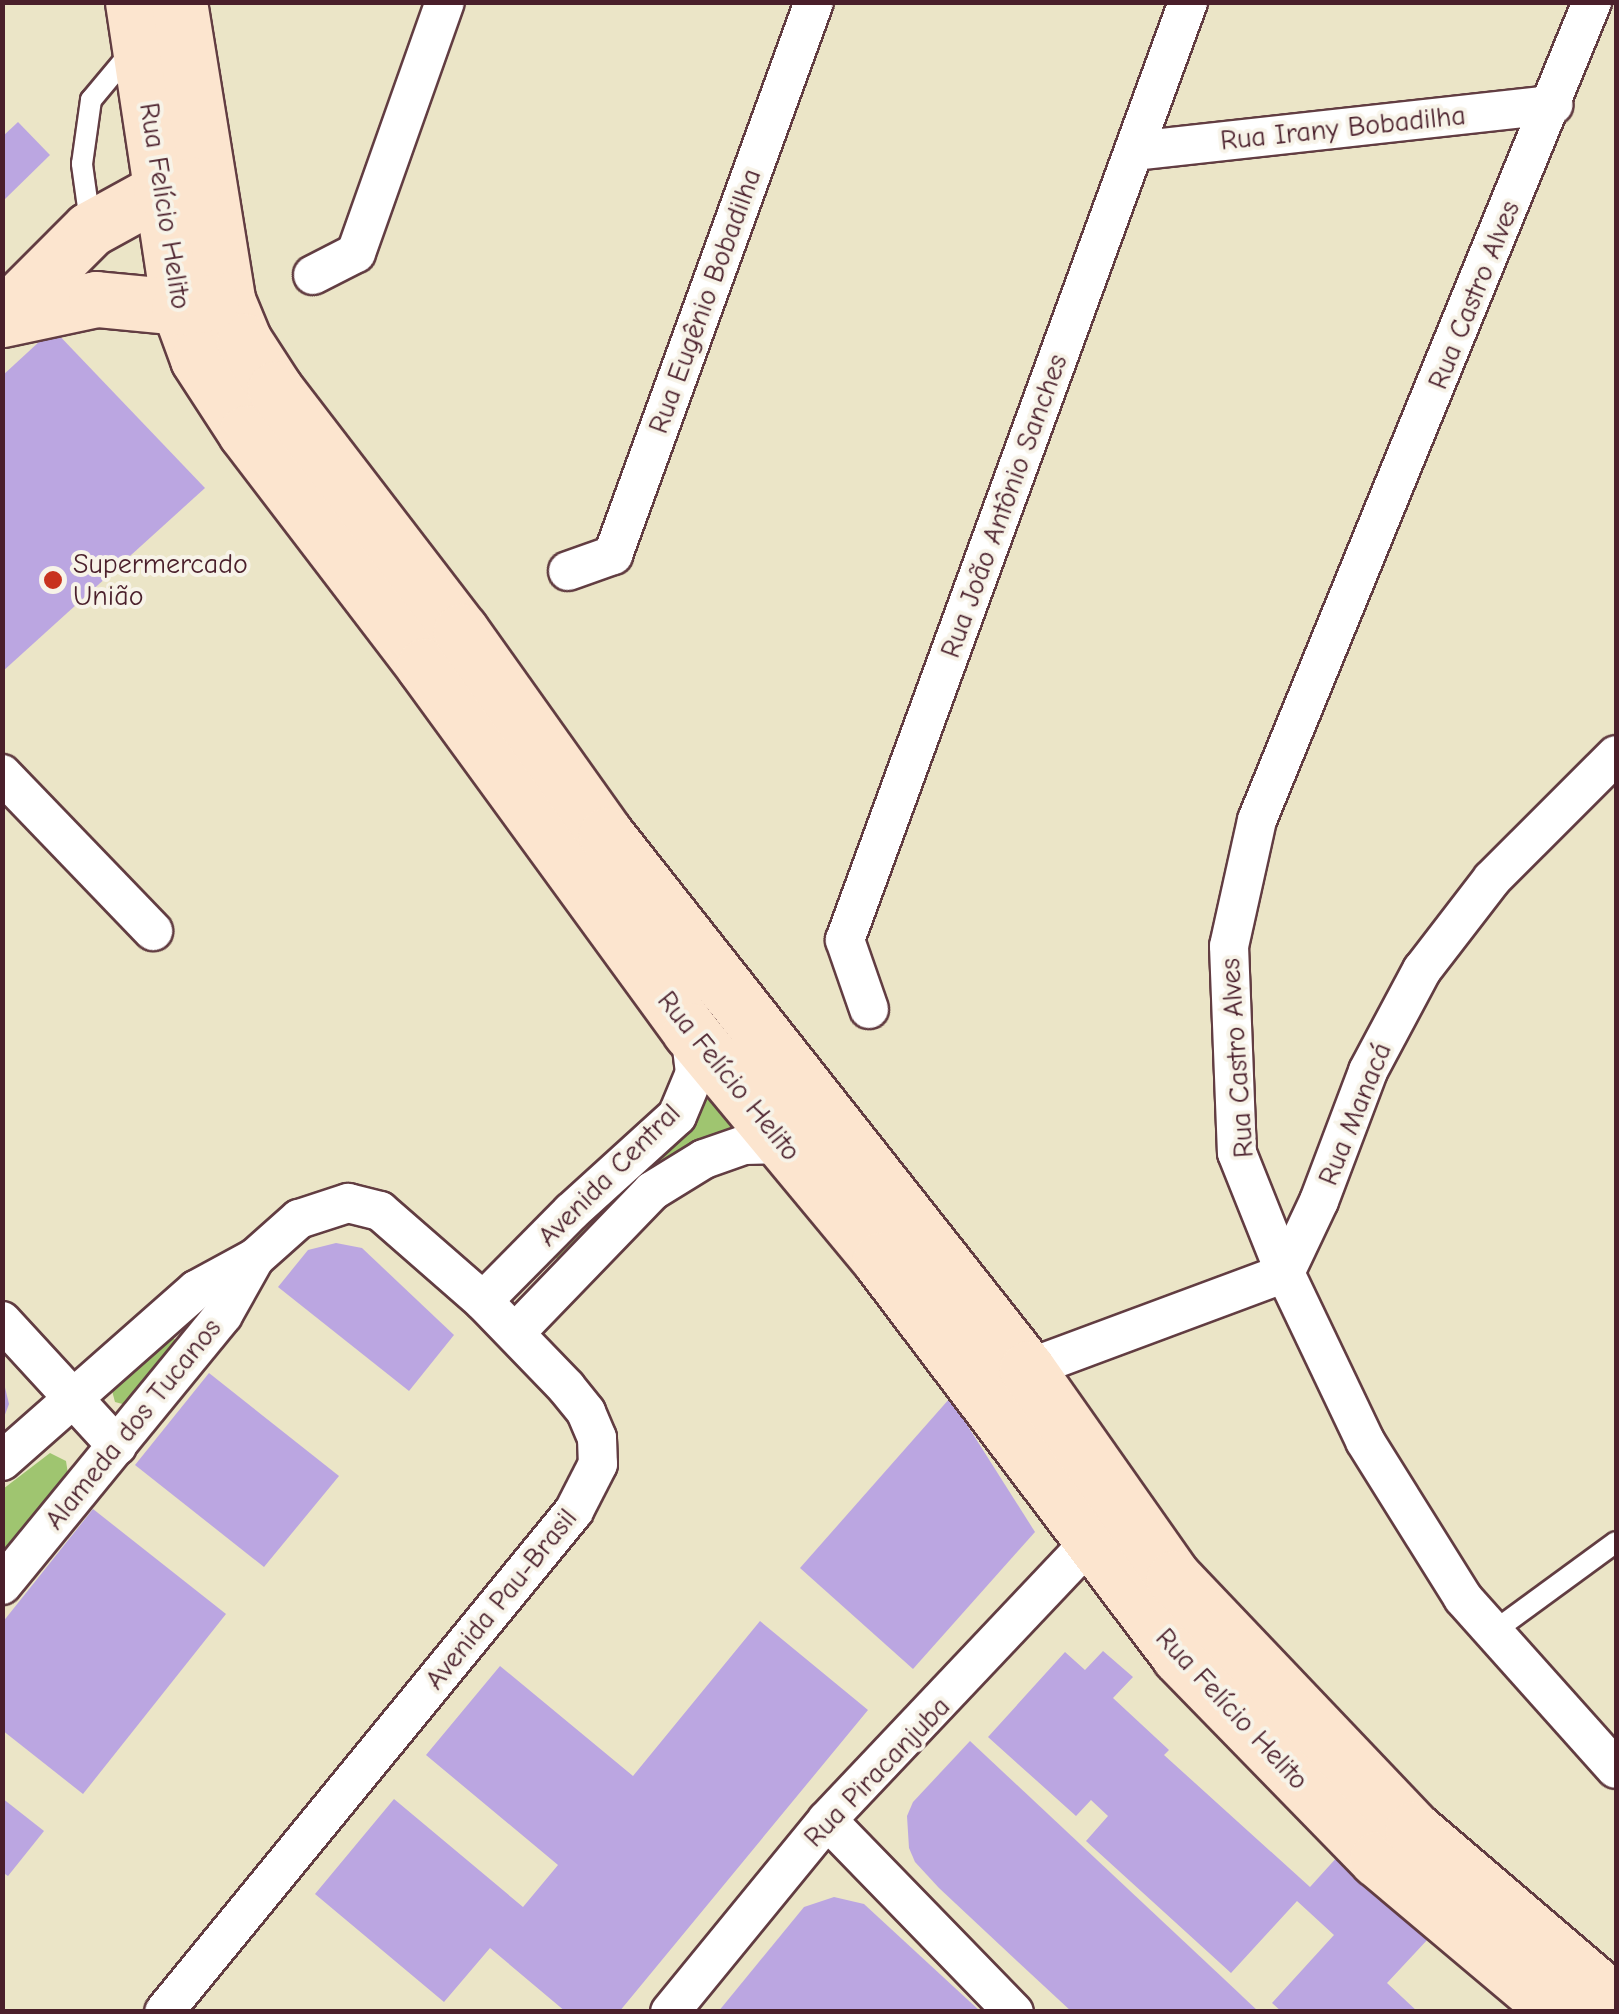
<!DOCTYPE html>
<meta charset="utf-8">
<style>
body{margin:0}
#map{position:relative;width:1619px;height:2014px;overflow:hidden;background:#ebe5c7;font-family:"Comic Neue",sans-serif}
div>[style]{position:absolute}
.green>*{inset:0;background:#9fc570}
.building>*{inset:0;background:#bba6e1}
.roads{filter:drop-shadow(2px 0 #623d42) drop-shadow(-2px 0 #623d42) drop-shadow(0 2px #623d42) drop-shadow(0 -2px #623d42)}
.lane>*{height:20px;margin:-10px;padding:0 10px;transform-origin:10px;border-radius:10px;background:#fff}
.street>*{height:38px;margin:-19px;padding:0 19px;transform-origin:19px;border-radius:19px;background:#fff}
.secondary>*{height:55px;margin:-27.5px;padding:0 27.5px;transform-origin:27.5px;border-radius:27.5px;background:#fce5cf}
.dots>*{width:28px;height:28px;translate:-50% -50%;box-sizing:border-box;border:5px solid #f7f3e8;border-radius:50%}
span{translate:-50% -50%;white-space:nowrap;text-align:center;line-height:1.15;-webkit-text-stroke:8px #f7f3e8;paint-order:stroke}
.street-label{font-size:28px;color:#4a1f2b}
.poi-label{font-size:28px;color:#4a1f2b}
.left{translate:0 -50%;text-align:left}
.frame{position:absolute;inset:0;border:5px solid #4a1f2b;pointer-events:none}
</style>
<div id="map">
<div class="green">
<i style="clip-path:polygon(711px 1085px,748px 1131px,562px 1259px,553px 1258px,551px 1254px,693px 1122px)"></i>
<i style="clip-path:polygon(169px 1333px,177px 1342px,130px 1406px,115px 1402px,111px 1387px)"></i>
<i style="clip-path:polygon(50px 1453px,66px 1461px,68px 1474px,3px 1554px,3px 1489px)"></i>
</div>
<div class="building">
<i style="clip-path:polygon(18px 122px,50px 155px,2px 202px,2px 137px)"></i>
<i style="clip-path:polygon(53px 329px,205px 488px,2px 672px,2px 376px)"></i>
<i style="clip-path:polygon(336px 1243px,362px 1248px,454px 1335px,409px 1391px,278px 1287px,308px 1250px)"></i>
<i style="clip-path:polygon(209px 1373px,339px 1476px,264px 1567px,135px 1465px)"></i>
<i style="clip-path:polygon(2px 1375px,9px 1404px,3px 1420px,2px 1420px)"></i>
<i style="clip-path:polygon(950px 1398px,1035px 1532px,913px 1669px,800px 1568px)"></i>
<i style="clip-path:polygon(93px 1509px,226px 1614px,83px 1794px,2px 1730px,2px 1623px)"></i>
<i style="clip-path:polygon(760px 1621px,868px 1710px,619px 2012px,566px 2012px,490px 1948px,444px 2002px,315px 1894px,394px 1799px,523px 1907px,558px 1865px,426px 1755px,500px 1666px,633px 1776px)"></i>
<i style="clip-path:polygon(1103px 1651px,1133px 1677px,1113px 1698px,1169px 1750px,1164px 1755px,1310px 1887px,1339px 1855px,1429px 1938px,1387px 1983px,1418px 2012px,1282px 2012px,1272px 2003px,1334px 1935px,1297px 1901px,1231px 1973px,1086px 1841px,1108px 1816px,1091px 1800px,1076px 1816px,988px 1737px,1065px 1652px,1085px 1670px)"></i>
<i style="clip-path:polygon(970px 1741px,1224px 1979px,1259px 2012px,1072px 2012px,1017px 1961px,939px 1888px,915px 1862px,909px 1848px,907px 1816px,913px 1802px)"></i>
<i style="clip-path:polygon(2px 1798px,44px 1831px,8px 1876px,2px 1872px)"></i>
<i style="clip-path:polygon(834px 1897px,864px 1904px,981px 2012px,718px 2012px,804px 1907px)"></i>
</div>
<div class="roads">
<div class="lane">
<i style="left:90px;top:222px;width:59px;rotate:-97.9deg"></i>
<i style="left:82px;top:164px;width:65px;rotate:-82deg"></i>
<i style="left:91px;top:100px;width:62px;rotate:-50.2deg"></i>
<i style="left:1493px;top:1632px;width:152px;rotate:-36.2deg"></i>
</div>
<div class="street">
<i style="left:1592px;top:2px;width:884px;rotate:112.27deg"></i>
<i style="left:1257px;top:820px;width:129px;rotate:102.5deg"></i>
<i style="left:1229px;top:946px;width:207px;rotate:87.8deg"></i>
<i style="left:1237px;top:1153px;width:129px;rotate:68.2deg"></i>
<i style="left:1285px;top:1273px;width:186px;rotate:64.5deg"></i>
<i style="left:1365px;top:1441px;width:185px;rotate:58deg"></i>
<i style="left:1463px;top:1598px;width:229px;rotate:48.2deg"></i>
<i style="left:1134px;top:151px;width:422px;rotate:-6.3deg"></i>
<i style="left:313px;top:275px;width:48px;rotate:-27.1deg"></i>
<i style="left:356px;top:253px;width:266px;rotate:-70.5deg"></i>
<i style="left:568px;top:571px;width:48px;rotate:-19.6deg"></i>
<i style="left:613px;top:555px;width:588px;rotate:-70.03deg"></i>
<i style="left:2px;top:774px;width:218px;rotate:46.1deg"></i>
<i style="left:869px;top:1009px;width:73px;rotate:-109.2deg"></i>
<i style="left:845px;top:940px;width:999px;rotate:-69.91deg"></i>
<i style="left:483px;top:1301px;width:125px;rotate:-45.3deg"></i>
<i style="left:571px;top:1212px;width:143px;rotate:-42.2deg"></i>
<i style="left:677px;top:1116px;width:47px;rotate:-67.3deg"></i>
<i style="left:695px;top:1073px;width:42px;rotate:-96.8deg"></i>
<i style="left:2px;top:1321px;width:170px;rotate:47.4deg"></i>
<i style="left:516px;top:1332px;width:196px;rotate:-46deg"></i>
<i style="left:652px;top:1191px;width:61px;rotate:-31.6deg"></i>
<i style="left:704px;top:1159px;width:42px;rotate:-19.3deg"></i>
<i style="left:744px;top:1145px;width:40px;rotate:-1.4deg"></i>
<i style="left:1027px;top:1369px;width:275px;rotate:-20.4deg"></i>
<i style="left:1285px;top:1273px;width:80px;rotate:-64.7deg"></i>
<i style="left:1319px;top:1201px;width:139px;rotate:-69.3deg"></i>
<i style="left:1368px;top:1071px;width:115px;rotate:-61.9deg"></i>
<i style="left:1422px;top:970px;width:115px;rotate:-52.4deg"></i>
<i style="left:1492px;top:879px;width:175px;rotate:-45deg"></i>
<i style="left:2px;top:1461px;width:259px;rotate:-41.4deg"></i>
<i style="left:196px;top:1290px;width:67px;rotate:-28.5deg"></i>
<i style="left:255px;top:1258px;width:59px;rotate:-41.6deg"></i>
<i style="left:299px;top:1219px;width:52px;rotate:-18.1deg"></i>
<i style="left:348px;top:1203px;width:33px;rotate:14deg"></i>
<i style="left:380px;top:1211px;width:137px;rotate:41.1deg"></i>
<i style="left:483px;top:1301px;width:120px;rotate:46deg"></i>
<i style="left:566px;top:1387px;width:32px;rotate:51deg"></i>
<i style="left:586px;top:1412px;width:28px;rotate:67deg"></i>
<i style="left:597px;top:1438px;width:26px;rotate:88deg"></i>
<i style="left:598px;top:1464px;width:53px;rotate:117.1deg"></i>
<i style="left:574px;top:1511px;width:647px;rotate:129.3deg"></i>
<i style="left:2px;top:1585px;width:349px;rotate:-50.7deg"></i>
<i style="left:223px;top:1315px;width:65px;rotate:-60.7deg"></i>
<i style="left:827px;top:1820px;width:268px;rotate:45.8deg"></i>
<i style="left:670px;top:2012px;width:248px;rotate:-50.7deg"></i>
<i style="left:827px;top:1820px;width:386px;rotate:-46.6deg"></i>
</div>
<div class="secondary">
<i style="left:133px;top:2px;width:308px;rotate:81.4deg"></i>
<i style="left:179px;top:307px;width:55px;rotate:69.9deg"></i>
<i style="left:198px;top:359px;width:88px;rotate:57deg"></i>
<i style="left:246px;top:433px;width:293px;rotate:52.6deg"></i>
<i style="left:424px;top:666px;width:452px;rotate:53.9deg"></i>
<i style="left:690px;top:1031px;width:298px;rotate:50.3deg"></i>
<i style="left:880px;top:1260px;width:496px;rotate:52.9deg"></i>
<i style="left:1179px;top:1656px;width:284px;rotate:45.7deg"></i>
<i style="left:1377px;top:1859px;width:238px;rotate:40.1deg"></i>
<i style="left:179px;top:2px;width:302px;rotate:80.8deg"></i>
<i style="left:227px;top:300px;width:44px;rotate:67.5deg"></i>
<i style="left:244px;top:341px;width:57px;rotate:57.1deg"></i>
<i style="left:275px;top:389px;width:305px;rotate:52.5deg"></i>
<i style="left:461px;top:631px;width:250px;rotate:54.6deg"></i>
<i style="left:606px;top:835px;width:680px;rotate:51.75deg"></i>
<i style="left:1027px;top:1369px;width:256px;rotate:54.9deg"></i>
<i style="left:1174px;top:1578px;width:347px;rotate:46.4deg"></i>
<i style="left:1413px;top:1829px;width:267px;rotate:40.6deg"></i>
<i style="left:2px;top:317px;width:124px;rotate:-45deg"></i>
<i style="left:90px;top:229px;width:81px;rotate:-28.8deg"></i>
<i style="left:161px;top:190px;width:33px;rotate:-9deg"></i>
<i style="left:2px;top:319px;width:96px;rotate:-12deg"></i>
<i style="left:96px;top:299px;width:83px;rotate:5.5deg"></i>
<i style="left:179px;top:307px;width:32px;rotate:-9deg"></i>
</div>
</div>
<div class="dots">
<i style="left:53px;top:580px;background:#c8321e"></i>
</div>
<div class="street-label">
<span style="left:1343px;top:128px;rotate:-6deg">Rua Irany Bobadilha</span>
<span style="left:165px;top:206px;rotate:81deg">Rua Felício Helito</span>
<span style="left:1474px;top:295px;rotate:-68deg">Rua Castro Alves</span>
<span style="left:705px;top:301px;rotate:-70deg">Rua Eugênio Bobadilha</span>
<span style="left:1004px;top:506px;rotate:-70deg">Rua João Antônio Sanches</span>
<span style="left:1237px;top:1058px;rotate:-94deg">Rua Castro Alves</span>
<span style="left:729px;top:1076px;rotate:51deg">Rua Felício Helito</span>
<span style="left:1355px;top:1114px;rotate:-68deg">Rua Manacá</span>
<span style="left:609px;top:1175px;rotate:-45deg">Avenida Central</span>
<span style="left:133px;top:1424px;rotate:-51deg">Alameda dos Tucanos</span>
<span style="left:501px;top:1599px;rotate:-51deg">Avenida Pau-Brasil</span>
<span style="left:1232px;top:1709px;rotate:47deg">Rua Felício Helito</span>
<span style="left:877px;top:1772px;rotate:-46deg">Rua Piracanjuba</span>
</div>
<div class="poi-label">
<span class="left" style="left:73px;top:580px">Supermercado<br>União</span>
</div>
<div class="frame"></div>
</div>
